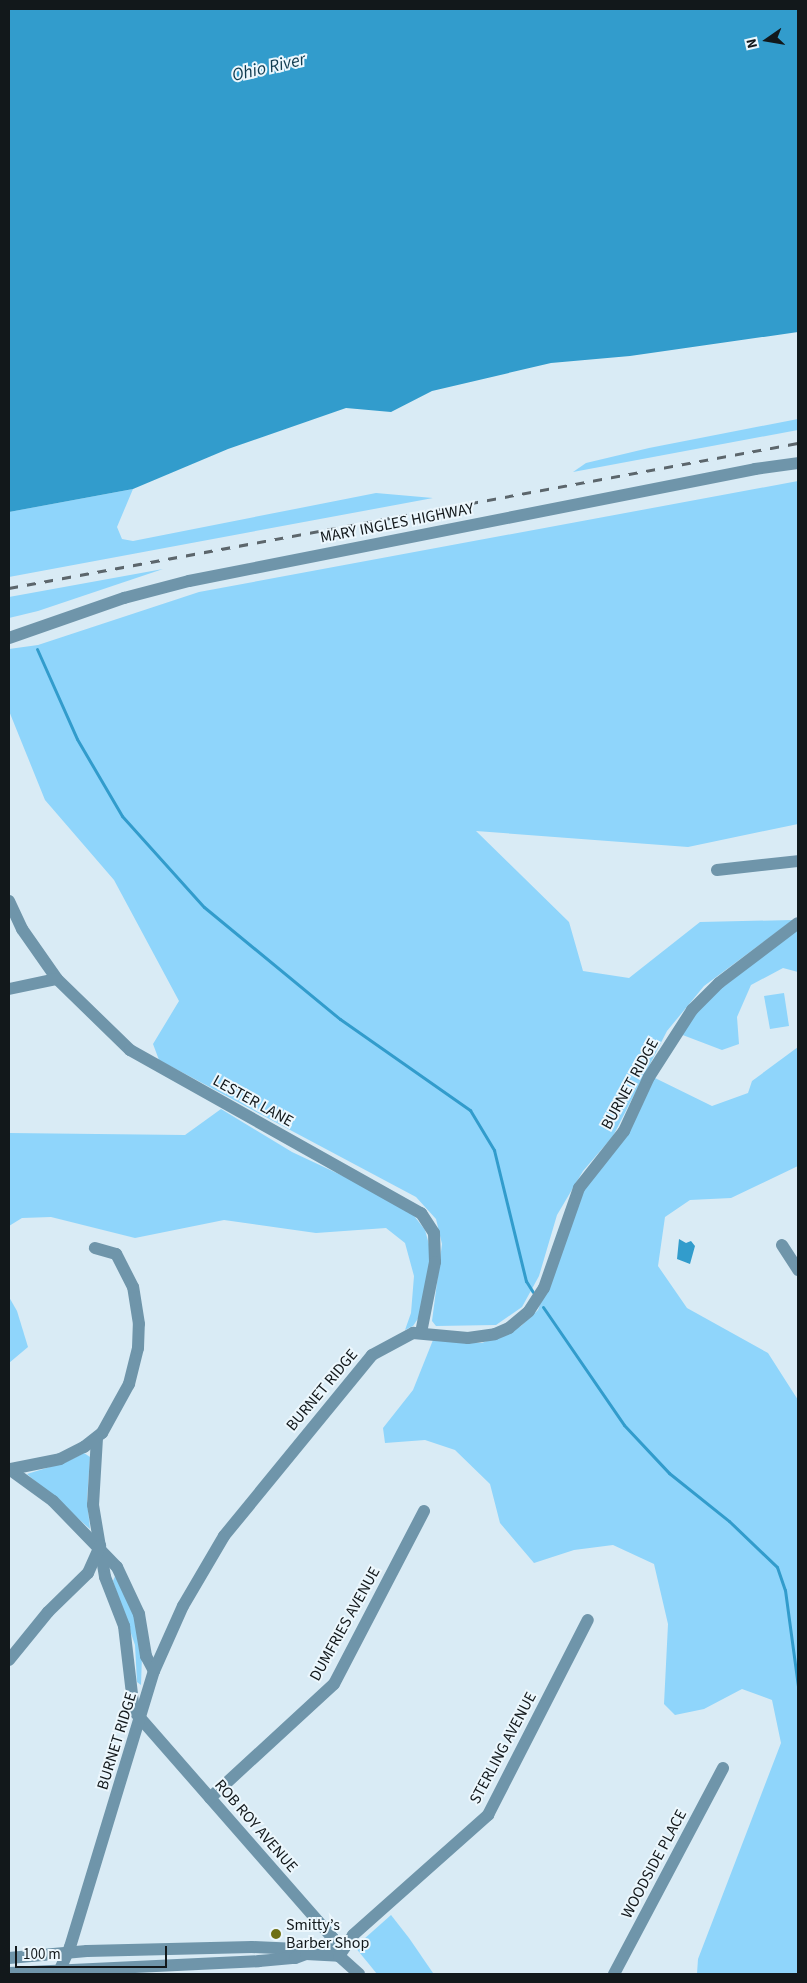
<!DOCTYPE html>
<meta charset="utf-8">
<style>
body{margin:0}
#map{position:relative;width:807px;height:1983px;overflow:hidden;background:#d9ebf5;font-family:"Source Sans 3",sans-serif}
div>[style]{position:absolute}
.green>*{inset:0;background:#8fd5fb}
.water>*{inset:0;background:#329ccc}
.stream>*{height:3px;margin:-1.5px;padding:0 1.5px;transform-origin:1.5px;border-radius:1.5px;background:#329ccc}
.minor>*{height:12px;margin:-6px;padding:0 6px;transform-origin:6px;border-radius:6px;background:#6f95aa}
.rail>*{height:3px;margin-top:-1.5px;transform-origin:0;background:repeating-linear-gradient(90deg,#5c666c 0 9px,transparent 0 18px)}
.dots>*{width:14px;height:14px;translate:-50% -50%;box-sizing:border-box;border:2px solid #ecf7fd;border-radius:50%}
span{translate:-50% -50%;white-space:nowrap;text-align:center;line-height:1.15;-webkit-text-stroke:4px #ecf7fd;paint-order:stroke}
.street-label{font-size:16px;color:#12181b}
.poi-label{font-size:16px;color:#12181b}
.left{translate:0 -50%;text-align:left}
.water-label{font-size:18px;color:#103c50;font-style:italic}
.frame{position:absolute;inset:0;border:10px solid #12181b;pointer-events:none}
.north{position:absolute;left:742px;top:15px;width:50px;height:50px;-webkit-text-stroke:4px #ecf7fd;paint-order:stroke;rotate:257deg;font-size:14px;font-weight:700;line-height:20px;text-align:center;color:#12181b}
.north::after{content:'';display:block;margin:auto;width:18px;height:22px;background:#12181b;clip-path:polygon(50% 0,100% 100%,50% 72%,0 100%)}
.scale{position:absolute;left:15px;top:1946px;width:152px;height:22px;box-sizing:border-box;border:2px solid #12181b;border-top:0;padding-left:6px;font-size:15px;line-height:18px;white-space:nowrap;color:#12181b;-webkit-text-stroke:4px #ecf7fd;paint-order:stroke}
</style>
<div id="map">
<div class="green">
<i style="clip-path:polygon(798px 419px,798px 430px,573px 472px,586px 463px,649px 448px)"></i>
<i style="clip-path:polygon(798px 481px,798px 824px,688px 847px,476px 831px,569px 922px,583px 971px,629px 978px,700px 922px,793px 920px,704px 986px,667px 1031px,613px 1136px,583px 1171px,557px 1215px,539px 1276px,522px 1307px,496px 1325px,436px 1326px,432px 1321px,442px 1244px,436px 1219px,416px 1197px,159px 1060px,153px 1044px,179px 1001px,114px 880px,45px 800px,9px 711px,9px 649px,38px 645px,199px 592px)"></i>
<i style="clip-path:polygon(133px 489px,117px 527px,122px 539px,133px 541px,376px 493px,433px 498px,9px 577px,9px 512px)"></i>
<i style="clip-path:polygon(163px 569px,38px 611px,9px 618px,9px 597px)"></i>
<i style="clip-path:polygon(798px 928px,798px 972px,783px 968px,751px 985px,737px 1017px,739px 1044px,722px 1050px,680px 1034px,690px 1018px,713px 995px)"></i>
<i style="clip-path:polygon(784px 993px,789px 1026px,770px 1029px,764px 996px)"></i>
<i style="clip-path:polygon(798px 1047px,798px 1166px,731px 1198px,690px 1200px,665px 1217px,658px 1266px,687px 1308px,768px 1353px,798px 1400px,798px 1974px,697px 1974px,698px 1959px,781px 1743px,772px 1700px,742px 1689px,704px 1709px,675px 1715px,664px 1704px,668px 1624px,654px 1564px,613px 1545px,574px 1550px,534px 1563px,500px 1523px,490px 1484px,455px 1450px,425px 1440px,385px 1443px,383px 1428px,413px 1390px,433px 1340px,482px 1343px,521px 1326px,538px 1310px,579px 1196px,655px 1078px,712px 1106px,748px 1093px,752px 1081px)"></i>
<i style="clip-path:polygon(221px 1109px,292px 1152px,392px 1199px,412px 1213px,425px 1230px,430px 1248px,429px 1271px,419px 1317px,413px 1326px,405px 1330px,411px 1313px,414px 1276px,405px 1243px,386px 1228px,316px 1233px,224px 1220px,135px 1238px,51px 1217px,22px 1218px,9px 1226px,9px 1133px,185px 1135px)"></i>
<i style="clip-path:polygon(9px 1297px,17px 1311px,28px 1347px,9px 1363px)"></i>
<i style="clip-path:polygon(84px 1453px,90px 1457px,87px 1500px,90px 1529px,27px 1474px,66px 1462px)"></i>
<i style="clip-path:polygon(115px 1576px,133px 1611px,142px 1656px,141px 1685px,137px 1682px,135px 1645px,113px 1581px)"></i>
<i style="clip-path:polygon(391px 1915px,409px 1938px,433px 1973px,377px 1974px,355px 1947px)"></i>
</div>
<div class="water">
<i style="clip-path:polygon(9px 9px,798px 9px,798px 332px,630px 356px,551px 363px,432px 391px,391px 412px,346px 408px,228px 449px,133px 489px,9px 512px)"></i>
<i style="clip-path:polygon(679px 1239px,686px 1243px,691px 1241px,695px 1246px,690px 1264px,677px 1259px)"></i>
</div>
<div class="stream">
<i style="left:37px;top:649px;width:98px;rotate:66deg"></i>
<i style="left:77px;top:739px;width:89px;rotate:59.7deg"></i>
<i style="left:122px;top:816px;width:122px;rotate:48deg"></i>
<i style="left:204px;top:907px;width:176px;rotate:39.5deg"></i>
<i style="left:340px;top:1019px;width:159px;rotate:35deg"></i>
<i style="left:470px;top:1110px;width:47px;rotate:59deg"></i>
<i style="left:494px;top:1150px;width:135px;rotate:76.3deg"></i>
<i style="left:526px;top:1281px;width:13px;rotate:58deg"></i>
<i style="left:543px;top:1307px;width:143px;rotate:55.5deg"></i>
<i style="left:624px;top:1425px;width:66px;rotate:46.8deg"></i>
<i style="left:669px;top:1473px;width:77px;rotate:38.7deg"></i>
<i style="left:729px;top:1521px;width:66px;rotate:43.8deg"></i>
<i style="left:777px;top:1567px;width:24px;rotate:71deg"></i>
<i style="left:785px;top:1590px;width:97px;rotate:82.3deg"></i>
</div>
<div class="minor">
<i style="left:9px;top:638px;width:122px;rotate:-19.2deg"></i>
<i style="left:124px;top:598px;width:67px;rotate:-14.7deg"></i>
<i style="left:189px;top:581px;width:577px;rotate:-11.19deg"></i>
<i style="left:755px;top:469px;width:43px;rotate:-7.9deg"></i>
<i style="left:717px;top:870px;width:81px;rotate:-6.3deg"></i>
<i style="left:9px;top:901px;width:31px;rotate:65deg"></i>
<i style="left:22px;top:929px;width:61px;rotate:55deg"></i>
<i style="left:57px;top:979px;width:102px;rotate:44.2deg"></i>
<i style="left:130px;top:1050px;width:334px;rotate:29.3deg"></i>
<i style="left:421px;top:1213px;width:24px;rotate:57deg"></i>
<i style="left:434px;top:1233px;width:29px;rotate:88deg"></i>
<i style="left:435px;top:1262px;width:72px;rotate:101.2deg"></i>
<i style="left:9px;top:989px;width:49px;rotate:-11.8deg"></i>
<i style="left:782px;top:1245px;width:30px;rotate:57deg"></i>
<i style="left:97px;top:1438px;width:67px;rotate:93.4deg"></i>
<i style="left:93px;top:1505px;width:73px;rotate:80.5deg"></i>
<i style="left:105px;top:1577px;width:53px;rotate:68.8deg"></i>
<i style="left:124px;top:1626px;width:86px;rotate:83.3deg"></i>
<i style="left:134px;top:1711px;width:302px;rotate:48.8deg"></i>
<i style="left:333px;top:1938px;width:19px;rotate:72deg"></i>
<i style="left:9px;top:1469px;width:54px;rotate:36deg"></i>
<i style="left:53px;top:1501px;width:92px;rotate:45.9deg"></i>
<i style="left:117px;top:1567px;width:52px;rotate:64.9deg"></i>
<i style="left:139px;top:1614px;width:43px;rotate:80.5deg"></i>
<i style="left:146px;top:1656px;width:17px;rotate:62deg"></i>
<i style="left:11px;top:1469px;width:50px;rotate:-11.5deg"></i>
<i style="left:60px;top:1459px;width:27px;rotate:-27deg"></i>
<i style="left:84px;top:1447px;width:23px;rotate:-38deg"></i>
<i style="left:102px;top:1433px;width:56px;rotate:-61.1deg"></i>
<i style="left:129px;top:1384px;width:37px;rotate:-76deg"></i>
<i style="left:138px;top:1348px;width:24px;rotate:-88deg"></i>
<i style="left:139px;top:1324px;width:37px;rotate:-99deg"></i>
<i style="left:133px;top:1287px;width:37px;rotate:-117deg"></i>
<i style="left:116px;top:1254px;width:22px;rotate:-164deg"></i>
<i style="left:9px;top:1660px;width:62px;rotate:-50.9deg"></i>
<i style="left:48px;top:1612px;width:56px;rotate:-44.3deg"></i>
<i style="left:88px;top:1573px;width:30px;rotate:-66deg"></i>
<i style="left:210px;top:1798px;width:168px;rotate:-42.6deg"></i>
<i style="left:334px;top:1684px;width:195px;rotate:-62.5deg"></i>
<i style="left:339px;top:1956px;width:25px;rotate:-56deg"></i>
<i style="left:353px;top:1935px;width:181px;rotate:-41.6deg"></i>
<i style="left:488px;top:1815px;width:219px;rotate:-62.9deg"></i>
<i style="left:9px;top:1958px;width:78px;rotate:-5.1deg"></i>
<i style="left:87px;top:1951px;width:165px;rotate:-1.4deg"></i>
<i style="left:252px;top:1947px;width:46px;rotate:2.5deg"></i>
<i style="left:298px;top:1949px;width:9px;rotate:32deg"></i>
<i style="left:9px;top:1973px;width:250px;rotate:-2.7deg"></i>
<i style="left:259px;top:1961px;width:36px;rotate:-5deg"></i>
<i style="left:295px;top:1958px;width:12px;rotate:-20deg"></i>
<i style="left:306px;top:1954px;width:33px;rotate:3deg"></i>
<i style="left:339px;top:1956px;width:27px;rotate:42deg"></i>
<i style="left:58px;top:1974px;width:30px;rotate:-66deg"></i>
<i style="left:70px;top:1947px;width:288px;rotate:-73.1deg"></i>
<i style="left:154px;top:1671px;width:71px;rotate:-66deg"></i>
<i style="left:183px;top:1606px;width:81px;rotate:-59.6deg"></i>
<i style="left:224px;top:1536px;width:234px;rotate:-50.7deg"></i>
<i style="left:372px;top:1355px;width:47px;rotate:-28.2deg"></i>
<i style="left:413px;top:1333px;width:55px;rotate:5.2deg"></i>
<i style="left:468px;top:1338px;width:27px;rotate:-8deg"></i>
<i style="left:495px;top:1334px;width:15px;rotate:-23deg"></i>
<i style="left:509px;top:1328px;width:26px;rotate:-40deg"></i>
<i style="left:529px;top:1311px;width:27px;rotate:-57deg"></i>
<i style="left:544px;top:1288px;width:106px;rotate:-70.7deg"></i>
<i style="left:579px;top:1188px;width:73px;rotate:-51.7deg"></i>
<i style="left:624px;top:1131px;width:60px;rotate:-65.2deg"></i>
<i style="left:649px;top:1077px;width:80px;rotate:-57.3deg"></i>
<i style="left:692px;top:1010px;width:38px;rotate:-45deg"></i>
<i style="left:719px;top:983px;width:99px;rotate:-37.2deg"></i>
<i style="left:614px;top:1974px;width:233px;rotate:-62.1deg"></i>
</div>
<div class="rail">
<i style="left:9px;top:588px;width:802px;rotate:-10.41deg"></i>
</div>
<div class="dots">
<i style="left:276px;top:1934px;background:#6f7014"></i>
</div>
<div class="street-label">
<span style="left:397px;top:523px;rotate:-11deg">MARY INGLES HIGHWAY</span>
<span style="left:630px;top:1084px;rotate:-61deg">BURNET RIDGE</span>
<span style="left:253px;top:1101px;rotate:29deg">LESTER LANE</span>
<span style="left:322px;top:1390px;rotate:-50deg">BURNET RIDGE</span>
<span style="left:345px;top:1624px;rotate:-61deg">DUMFRIES AVENUE</span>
<span style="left:117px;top:1741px;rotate:-73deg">BURNET RIDGE</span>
<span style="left:503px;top:1748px;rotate:-62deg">STERLING AVENUE</span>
<span style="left:256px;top:1826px;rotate:49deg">ROB ROY AVENUE</span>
<span style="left:654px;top:1864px;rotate:-62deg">WOODSIDE PLACE</span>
</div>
<div class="poi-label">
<span class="left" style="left:286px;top:1934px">Smitty’s<br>Barber Shop</span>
</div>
<div class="water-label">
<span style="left:269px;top:68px;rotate:-13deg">Ohio River</span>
</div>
<div class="frame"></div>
<div class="north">N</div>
<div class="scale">100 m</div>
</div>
